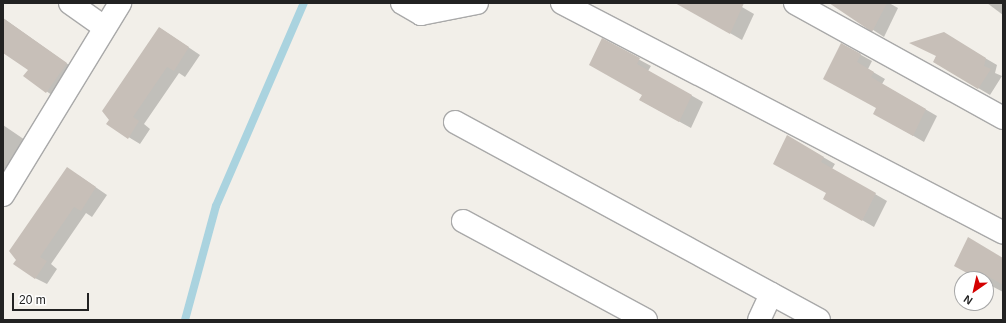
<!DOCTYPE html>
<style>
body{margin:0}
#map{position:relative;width:1006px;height:323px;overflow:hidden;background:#f2efe9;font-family:Helvetica,sans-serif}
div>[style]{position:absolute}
.shadow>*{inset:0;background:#0003}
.stream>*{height:8px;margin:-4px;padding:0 4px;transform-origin:4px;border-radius:4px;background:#aad3df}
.building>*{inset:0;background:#c7bfb8}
.roads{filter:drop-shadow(1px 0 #a9a9a9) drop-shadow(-1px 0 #a9a9a9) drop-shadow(0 1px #a9a9a9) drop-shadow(0 -1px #a9a9a9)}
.street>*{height:22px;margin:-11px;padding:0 11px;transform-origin:11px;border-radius:11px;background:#fff}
span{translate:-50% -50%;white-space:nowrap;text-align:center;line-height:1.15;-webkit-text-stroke:4px #fff;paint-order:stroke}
.frame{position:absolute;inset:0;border:4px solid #222;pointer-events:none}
.north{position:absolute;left:954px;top:271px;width:40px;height:40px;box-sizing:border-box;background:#fff;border:1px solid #a7a7a7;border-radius:50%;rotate:214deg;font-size:11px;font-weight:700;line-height:16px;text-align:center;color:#222}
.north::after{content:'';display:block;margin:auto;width:14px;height:18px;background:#d40000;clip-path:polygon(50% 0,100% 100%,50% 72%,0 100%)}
.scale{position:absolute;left:12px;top:293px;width:77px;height:18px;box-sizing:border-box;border:2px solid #222;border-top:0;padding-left:5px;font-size:12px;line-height:14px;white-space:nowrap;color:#222;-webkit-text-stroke:3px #fff;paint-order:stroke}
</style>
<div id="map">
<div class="shadow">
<i style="clip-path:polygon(689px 3px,735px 3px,754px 14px,742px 40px,692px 11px)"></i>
<i style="clip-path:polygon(837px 3px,889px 3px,898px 8px,884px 37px,836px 6px)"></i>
<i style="clip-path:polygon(987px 3px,1003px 3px,1003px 15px)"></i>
<i style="clip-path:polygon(3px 18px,76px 70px,56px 98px,25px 76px,29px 69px,3px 52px)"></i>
<i style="clip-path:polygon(160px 28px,200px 55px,185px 77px,179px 73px,144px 124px,150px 129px,140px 144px,107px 124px)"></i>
<i style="clip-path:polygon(944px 34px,997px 65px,995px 73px,1002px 76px,990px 95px,934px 62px)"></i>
<i style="clip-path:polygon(603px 40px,651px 66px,648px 71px,703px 102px,691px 128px,640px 100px,644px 95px)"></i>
<i style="clip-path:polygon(841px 44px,872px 61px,868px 69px,885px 79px,882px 84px,937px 116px,924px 142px,874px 113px,878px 108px)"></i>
<i style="clip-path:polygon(3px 125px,28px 142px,8px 171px,3px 168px)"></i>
<i style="clip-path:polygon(787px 136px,835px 164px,832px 169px,887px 201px,874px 227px,824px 198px,827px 193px)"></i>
<i style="clip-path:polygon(78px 175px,107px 195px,92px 217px,86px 213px,51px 264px,57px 269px,47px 284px,35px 278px,17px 259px)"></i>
<i style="clip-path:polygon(1003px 259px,1003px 292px,986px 283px,986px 279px,979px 279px)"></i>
</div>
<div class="stream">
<i style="left:185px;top:320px;width:118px;rotate:-74.8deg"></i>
<i style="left:216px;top:206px;width:221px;rotate:-66.6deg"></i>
</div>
<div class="building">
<i style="clip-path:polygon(675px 3px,744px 3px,730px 34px)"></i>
<i style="clip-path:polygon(829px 3px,887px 3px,872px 32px)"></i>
<i style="clip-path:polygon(3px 18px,67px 63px,46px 93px,23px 76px,28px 70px,3px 53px)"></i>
<i style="clip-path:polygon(159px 27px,189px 47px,174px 71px,167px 67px,133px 117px,139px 121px,128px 139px,106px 124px,109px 120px,102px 111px)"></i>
<i style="clip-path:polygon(944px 32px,986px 58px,984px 66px,991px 69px,978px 89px,933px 62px,936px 56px,909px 43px)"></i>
<i style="clip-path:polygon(602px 38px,640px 58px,637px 64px,692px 95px,679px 122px,639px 100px,642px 95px,589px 65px)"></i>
<i style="clip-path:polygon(841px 43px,861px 54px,857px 62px,874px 72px,871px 77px,926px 109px,913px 136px,873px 114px,876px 108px,823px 79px)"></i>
<i style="clip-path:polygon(787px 135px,824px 157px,821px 162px,876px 193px,862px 221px,823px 199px,826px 193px,773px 164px)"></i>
<i style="clip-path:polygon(67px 167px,96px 187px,81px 211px,74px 207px,40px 257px,47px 261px,35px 279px,13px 264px,16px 260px,9px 251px)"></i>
<i style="clip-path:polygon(968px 237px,1003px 258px,1003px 285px,989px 277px,987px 284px,986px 279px,978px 279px,954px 266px)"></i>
</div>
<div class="roads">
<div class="street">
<i style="left:70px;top:3px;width:42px;rotate:35.2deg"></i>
<i style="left:402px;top:3px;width:22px;rotate:30deg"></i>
<i style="left:421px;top:14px;width:57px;rotate:-11.1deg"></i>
<i style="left:562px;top:3px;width:497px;rotate:27.5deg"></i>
<i style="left:795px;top:3px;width:238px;rotate:28.9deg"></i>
<i style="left:455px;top:122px;width:414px;rotate:28.5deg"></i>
<i style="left:3px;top:195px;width:225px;rotate:-58.6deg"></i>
<i style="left:463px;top:221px;width:208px;rotate:28.4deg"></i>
<i style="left:759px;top:320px;width:29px;rotate:-65deg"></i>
</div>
</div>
<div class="frame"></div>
<div class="north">N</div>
<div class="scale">20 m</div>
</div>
